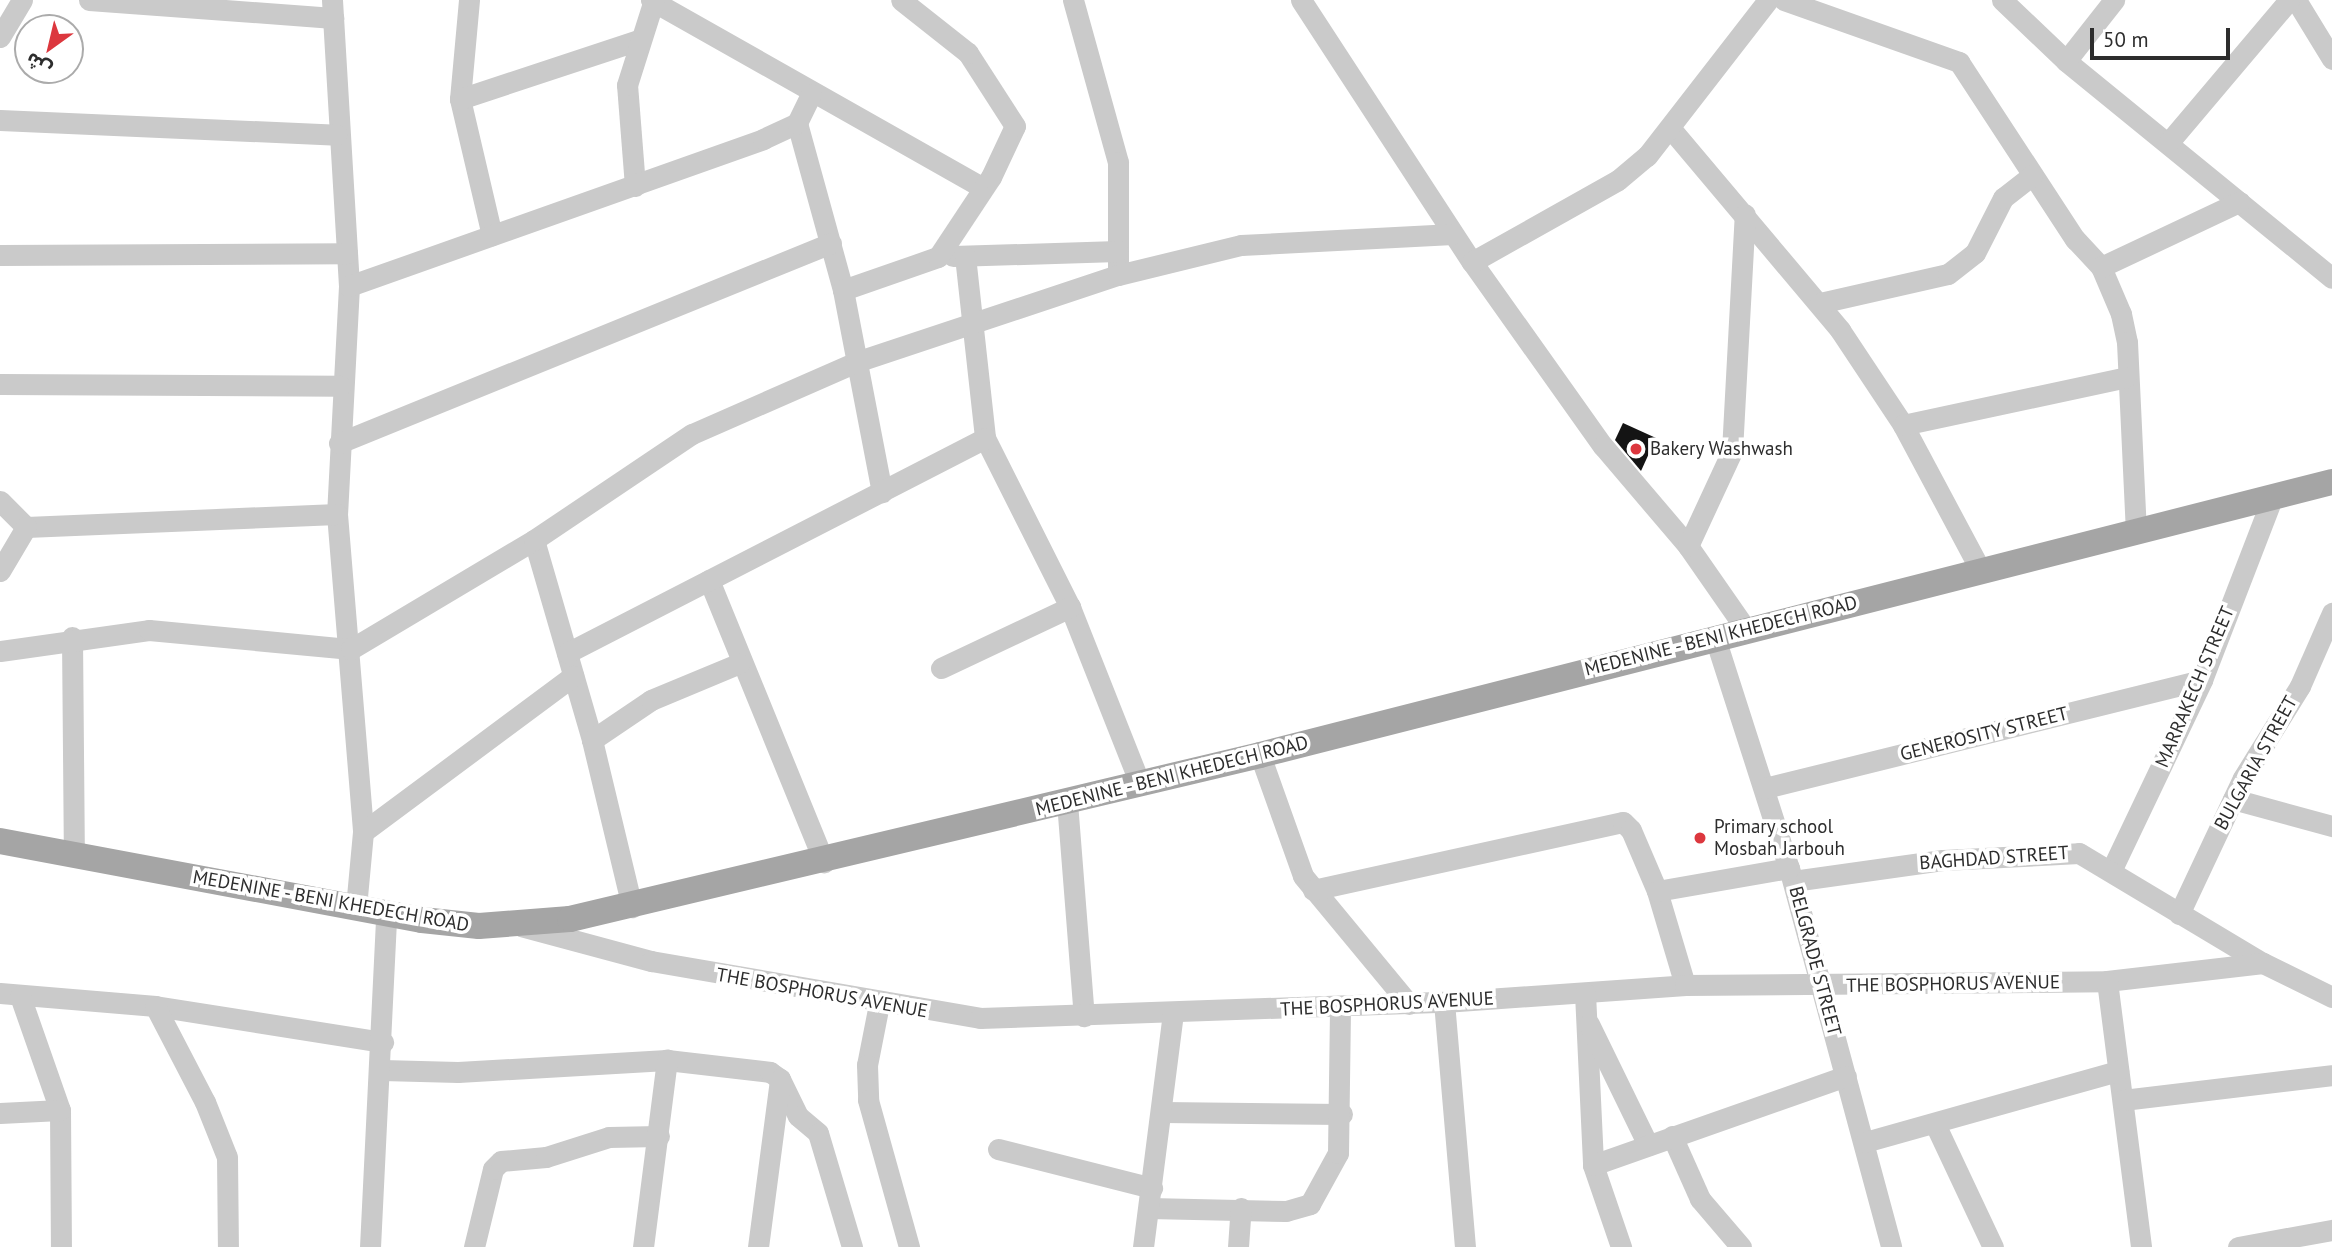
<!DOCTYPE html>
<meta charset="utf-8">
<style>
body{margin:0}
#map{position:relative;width:2332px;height:1247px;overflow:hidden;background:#fff;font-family:"PT Sans","Noto Sans Arabic",sans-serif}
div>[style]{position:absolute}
.building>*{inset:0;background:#141414}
.minor>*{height:21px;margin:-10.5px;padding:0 10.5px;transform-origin:10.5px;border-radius:10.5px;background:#cacaca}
.major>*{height:26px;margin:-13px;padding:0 13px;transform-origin:13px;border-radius:13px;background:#a5a5a5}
.dots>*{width:19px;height:19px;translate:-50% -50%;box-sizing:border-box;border:4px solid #fff;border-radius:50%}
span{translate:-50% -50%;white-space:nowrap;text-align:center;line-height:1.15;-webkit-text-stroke:7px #fff;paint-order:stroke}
.poi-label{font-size:19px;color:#2d2d2d}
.left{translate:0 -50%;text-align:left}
.street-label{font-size:19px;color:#2d2d2d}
.north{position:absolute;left:14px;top:14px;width:70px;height:70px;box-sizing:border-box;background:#fff;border:2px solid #ababab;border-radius:50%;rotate:214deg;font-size:19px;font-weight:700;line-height:28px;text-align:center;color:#2d2d2d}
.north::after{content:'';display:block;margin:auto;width:24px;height:32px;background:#dc373e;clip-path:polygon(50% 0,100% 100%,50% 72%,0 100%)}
.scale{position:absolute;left:2090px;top:28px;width:140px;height:32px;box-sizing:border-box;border:4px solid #2d2d2d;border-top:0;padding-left:9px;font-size:21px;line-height:24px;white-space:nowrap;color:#2d2d2d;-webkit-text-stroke:5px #fff;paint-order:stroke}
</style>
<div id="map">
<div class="building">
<i style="clip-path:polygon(1623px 423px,1656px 438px,1641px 471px,1615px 440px)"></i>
</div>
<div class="minor">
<i style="left:89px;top:0;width:245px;rotate:4.2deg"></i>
<i style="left:332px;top:0;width:287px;rotate:86.6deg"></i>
<i style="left:349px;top:286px;width:228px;rotate:93deg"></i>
<i style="left:337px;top:514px;width:319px;rotate:85.3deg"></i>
<i style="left:363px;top:832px;width:76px;rotate:95.3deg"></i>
<i style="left:469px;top:0;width:99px;rotate:95.2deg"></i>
<i style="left:460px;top:99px;width:140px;rotate:76.8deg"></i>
<i style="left:651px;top:0;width:380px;rotate:29.5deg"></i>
<i style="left:1073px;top:0;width:168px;rotate:74.5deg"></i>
<i style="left:1118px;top:162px;width:113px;rotate:90deg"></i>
<i style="left:1301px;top:0;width:313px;rotate:56.9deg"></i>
<i style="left:1472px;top:262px;width:226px;rotate:54.6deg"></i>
<i style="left:1603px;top:446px;width:131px;rotate:49.6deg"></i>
<i style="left:1688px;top:546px;width:103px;rotate:55.2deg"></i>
<i style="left:1784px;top:0;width:186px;rotate:19.5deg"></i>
<i style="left:1959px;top:62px;width:212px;rotate:56.8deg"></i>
<i style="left:2075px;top:239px;width:38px;rotate:47deg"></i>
<i style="left:2101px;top:267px;width:51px;rotate:66.9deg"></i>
<i style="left:2121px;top:314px;width:29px;rotate:78deg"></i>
<i style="left:2127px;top:342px;width:191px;rotate:87.3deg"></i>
<i style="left:2002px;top:0;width:88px;rotate:43.6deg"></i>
<i style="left:2066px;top:61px;width:343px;rotate:39.2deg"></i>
<i style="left:2296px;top:0;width:69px;rotate:58.6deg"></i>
<i style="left:0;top:37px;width:43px;rotate:-59.3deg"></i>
<i style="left:2066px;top:61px;width:78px;rotate:-51.8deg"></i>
<i style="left:460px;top:99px;width:188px;rotate:-18.3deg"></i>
<i style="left:0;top:120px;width:337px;rotate:2.5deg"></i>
<i style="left:797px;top:123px;width:173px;rotate:74.6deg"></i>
<i style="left:843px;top:290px;width:206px;rotate:79.1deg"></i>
<i style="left:1671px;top:129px;width:263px;rotate:49.9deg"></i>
<i style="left:1840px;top:330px;width:114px;rotate:56.4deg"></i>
<i style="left:1903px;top:425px;width:166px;rotate:61.9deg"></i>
<i style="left:2169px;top:142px;width:186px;rotate:-49.8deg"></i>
<i style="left:635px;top:186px;width:101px;rotate:-94.5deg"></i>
<i style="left:627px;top:85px;width:89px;rotate:-72.4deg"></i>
<i style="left:0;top:255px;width:347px;rotate:-0.3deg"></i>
<i style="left:953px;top:256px;width:165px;rotate:-1.7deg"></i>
<i style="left:965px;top:256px;width:183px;rotate:83.7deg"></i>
<i style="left:985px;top:438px;width:189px;rotate:63.3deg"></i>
<i style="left:1070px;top:607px;width:190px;rotate:68.4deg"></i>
<i style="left:1472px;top:262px;width:167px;rotate:-29.3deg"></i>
<i style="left:1618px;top:180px;width:38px;rotate:-40deg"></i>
<i style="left:1647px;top:156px;width:197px;rotate:-52.2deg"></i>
<i style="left:2101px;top:267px;width:153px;rotate:-25.2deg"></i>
<i style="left:349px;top:286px;width:439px;rotate:-19.5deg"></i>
<i style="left:763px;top:139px;width:38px;rotate:-25deg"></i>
<i style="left:797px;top:123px;width:32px;rotate:-64deg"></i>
<i style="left:843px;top:290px;width:101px;rotate:-19.2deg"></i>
<i style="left:938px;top:257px;width:96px;rotate:-56.5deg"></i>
<i style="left:991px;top:177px;width:56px;rotate:-64.8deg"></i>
<i style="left:1015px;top:126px;width:87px;rotate:-122.8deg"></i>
<i style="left:968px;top:53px;width:85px;rotate:-141.7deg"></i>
<i style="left:1820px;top:303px;width:131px;rotate:-12.8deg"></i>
<i style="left:1948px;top:274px;width:34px;rotate:-38deg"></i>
<i style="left:1975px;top:253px;width:62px;rotate:-63deg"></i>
<i style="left:2003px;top:198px;width:37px;rotate:-38deg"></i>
<i style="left:0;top:384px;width:340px;rotate:0.3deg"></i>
<i style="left:1903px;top:425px;width:228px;rotate:-12.1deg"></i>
<i style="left:339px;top:443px;width:531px;rotate:-22.12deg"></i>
<i style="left:0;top:501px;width:37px;rotate:45deg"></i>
<i style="left:26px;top:527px;width:311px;rotate:-2.4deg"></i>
<i style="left:534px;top:540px;width:208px;rotate:73.8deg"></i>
<i style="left:592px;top:740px;width:172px;rotate:76.5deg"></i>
<i style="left:1688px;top:546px;width:105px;rotate:-65.1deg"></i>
<i style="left:1732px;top:451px;width:237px;rotate:-86.9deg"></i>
<i style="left:0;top:571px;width:51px;rotate:-59.4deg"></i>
<i style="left:709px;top:580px;width:305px;rotate:67.8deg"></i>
<i style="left:72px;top:637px;width:217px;rotate:89.5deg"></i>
<i style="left:1715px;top:638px;width:242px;rotate:72.2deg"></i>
<i style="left:1789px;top:868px;width:392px;rotate:74.9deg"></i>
<i style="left:0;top:651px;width:150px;rotate:-8deg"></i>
<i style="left:149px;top:630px;width:203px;rotate:5.4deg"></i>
<i style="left:351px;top:649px;width:213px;rotate:-30.8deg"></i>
<i style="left:534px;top:540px;width:190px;rotate:-33.9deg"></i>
<i style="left:692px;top:434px;width:179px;rotate:-23.7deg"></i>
<i style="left:856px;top:362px;width:276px;rotate:-18.4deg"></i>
<i style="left:1118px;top:275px;width:127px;rotate:-13.7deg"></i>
<i style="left:1241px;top:245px;width:212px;rotate:-3deg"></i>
<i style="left:567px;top:653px;width:470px;rotate:-27.2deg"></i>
<i style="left:941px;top:668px;width:143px;rotate:-25.3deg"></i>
<i style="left:592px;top:740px;width:71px;rotate:-34.1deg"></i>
<i style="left:651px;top:700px;width:96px;rotate:-22.6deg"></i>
<i style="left:1260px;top:755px;width:128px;rotate:70.4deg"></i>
<i style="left:1303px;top:876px;width:166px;rotate:50.4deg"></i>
<i style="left:1765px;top:788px;width:450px;rotate:-13.9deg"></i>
<i style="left:2233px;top:799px;width:103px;rotate:15.3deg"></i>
<i style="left:1067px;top:802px;width:215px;rotate:85.5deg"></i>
<i style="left:363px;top:832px;width:262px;rotate:-36.6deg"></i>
<i style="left:2111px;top:871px;width:212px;rotate:-64.5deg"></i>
<i style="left:2202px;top:680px;width:194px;rotate:-68.9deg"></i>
<i style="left:1793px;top:881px;width:151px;rotate:-8deg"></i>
<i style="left:1943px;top:860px;width:136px;rotate:-2.9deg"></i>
<i style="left:2079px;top:853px;width:214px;rotate:30.9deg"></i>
<i style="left:2263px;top:963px;width:77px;rotate:26.2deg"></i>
<i style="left:1313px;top:890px;width:317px;rotate:-12.4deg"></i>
<i style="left:1623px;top:822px;width:11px;rotate:45deg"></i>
<i style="left:1631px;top:830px;width:66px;rotate:66.9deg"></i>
<i style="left:1657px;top:891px;width:98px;rotate:73.4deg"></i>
<i style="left:1657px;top:891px;width:134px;rotate:-9.9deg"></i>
<i style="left:2179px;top:914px;width:150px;rotate:-64.8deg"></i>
<i style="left:2243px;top:778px;width:108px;rotate:-58.2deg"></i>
<i style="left:2300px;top:686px;width:80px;rotate:-66.3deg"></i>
<i style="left:521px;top:926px;width:135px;rotate:15.1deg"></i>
<i style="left:651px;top:961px;width:334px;rotate:9.8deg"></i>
<i style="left:980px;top:1018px;width:464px;rotate:-2deg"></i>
<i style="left:1444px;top:1002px;width:242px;rotate:-4deg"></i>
<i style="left:1685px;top:985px;width:422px;rotate:-0.5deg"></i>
<i style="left:2107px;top:981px;width:157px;rotate:-6.6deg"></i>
<i style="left:2107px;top:981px;width:268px;rotate:82.7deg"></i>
<i style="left:0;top:993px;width:156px;rotate:4.8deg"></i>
<i style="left:155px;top:1006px;width:231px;rotate:9deg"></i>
<i style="left:1585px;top:993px;width:172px;rotate:87.3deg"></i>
<i style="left:1593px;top:1165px;width:87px;rotate:71.1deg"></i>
<i style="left:20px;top:996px;width:121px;rotate:70.7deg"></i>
<i style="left:60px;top:1110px;width:137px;rotate:89.6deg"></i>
<i style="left:1444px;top:1002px;width:246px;rotate:85.1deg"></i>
<i style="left:879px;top:1004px;width:62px;rotate:101.1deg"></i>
<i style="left:867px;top:1065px;width:35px;rotate:88deg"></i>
<i style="left:868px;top:1100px;width:153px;rotate:74.4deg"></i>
<i style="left:155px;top:1006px;width:108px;rotate:62.5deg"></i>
<i style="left:205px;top:1102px;width:59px;rotate:68.2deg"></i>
<i style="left:227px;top:1157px;width:90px;rotate:89.4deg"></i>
<i style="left:1589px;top:1024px;width:135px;rotate:64deg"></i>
<i style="left:382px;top:1070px;width:76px;rotate:1.5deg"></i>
<i style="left:458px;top:1072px;width:209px;rotate:-3.3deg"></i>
<i style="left:667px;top:1060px;width:104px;rotate:6.6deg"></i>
<i style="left:770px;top:1072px;width:12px;rotate:35deg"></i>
<i style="left:780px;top:1079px;width:41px;rotate:64.1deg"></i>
<i style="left:798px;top:1116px;width:26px;rotate:40deg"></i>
<i style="left:818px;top:1133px;width:119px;rotate:73.4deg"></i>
<i style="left:2123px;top:1100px;width:210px;rotate:-6.8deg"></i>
<i style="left:1162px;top:1112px;width:180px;rotate:0.6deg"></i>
<i style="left:0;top:1113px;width:60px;rotate:-2.9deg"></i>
<i style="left:1935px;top:1124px;width:136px;rotate:64.8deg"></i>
<i style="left:1672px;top:1136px;width:69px;rotate:66deg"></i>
<i style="left:1700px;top:1199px;width:63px;rotate:49.5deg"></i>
<i style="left:1865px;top:1142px;width:263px;rotate:-15.7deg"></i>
<i style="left:998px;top:1149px;width:159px;rotate:14.2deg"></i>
<i style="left:1593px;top:1165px;width:268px;rotate:-19.4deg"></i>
<i style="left:1149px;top:1208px;width:137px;rotate:1.3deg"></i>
<i style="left:1286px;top:1211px;width:25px;rotate:-16deg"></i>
<i style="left:1310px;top:1204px;width:58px;rotate:-61.2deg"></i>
<i style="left:1338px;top:1153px;width:146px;rotate:-89.2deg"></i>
<i style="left:370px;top:1247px;width:333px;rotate:-87.2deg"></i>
<i style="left:474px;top:1247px;width:80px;rotate:-76.3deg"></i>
<i style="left:493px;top:1169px;width:11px;rotate:-45deg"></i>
<i style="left:501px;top:1161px;width:45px;rotate:-5.1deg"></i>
<i style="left:546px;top:1157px;width:66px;rotate:-17.6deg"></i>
<i style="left:609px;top:1137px;width:50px;rotate:-1.1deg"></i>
<i style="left:643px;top:1247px;width:189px;rotate:-82.7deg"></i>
<i style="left:758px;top:1247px;width:169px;rotate:-82.5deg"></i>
<i style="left:1143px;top:1247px;width:235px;rotate:-82.7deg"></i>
<i style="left:1238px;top:1247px;width:39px;rotate:-86deg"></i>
<i style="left:2238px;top:1247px;width:96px;rotate:-10.3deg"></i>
</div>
<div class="major">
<i style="left:0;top:841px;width:429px;rotate:10.6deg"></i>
<i style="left:422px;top:920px;width:57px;rotate:6deg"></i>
<i style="left:479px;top:926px;width:91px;rotate:-4.4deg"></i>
<i style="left:570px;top:919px;width:709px;rotate:-13.37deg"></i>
<i style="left:1260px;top:755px;width:1106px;rotate:-14.29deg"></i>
</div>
<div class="dots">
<i style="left:1636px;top:449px;background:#dc373e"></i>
<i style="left:1700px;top:838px;background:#dc373e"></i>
</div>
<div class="poi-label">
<span class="left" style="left:1650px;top:449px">Bakery Washwash</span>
<span class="left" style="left:1714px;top:838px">Primary school<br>Mosbah Jarbouh</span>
</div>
<div class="street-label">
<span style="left:1721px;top:636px;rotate:-14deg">MEDENINE - BENI KHEDECH ROAD</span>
<span style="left:2195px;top:687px;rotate:-67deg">MARRAKECH STREET</span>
<span style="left:1984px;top:734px;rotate:-14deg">GENEROSITY STREET</span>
<span style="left:2256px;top:763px;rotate:-61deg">BULGARIA STREET</span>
<span style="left:1172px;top:776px;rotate:-14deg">MEDENINE - BENI KHEDECH ROAD</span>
<span style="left:1994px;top:858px;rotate:-4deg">BAGHDAD STREET</span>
<span style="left:331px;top:901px;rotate:10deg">MEDENINE - BENI KHEDECH ROAD</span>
<span style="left:1815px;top:961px;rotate:75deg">BELGRADE STREET</span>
<span style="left:1953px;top:984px;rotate:-1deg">THE BOSPHORUS AVENUE</span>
<span style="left:822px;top:993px;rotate:10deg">THE BOSPHORUS AVENUE</span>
<span style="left:1387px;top:1004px;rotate:-3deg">THE BOSPHORUS AVENUE</span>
</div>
<div class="north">ش</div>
<div class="scale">50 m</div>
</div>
